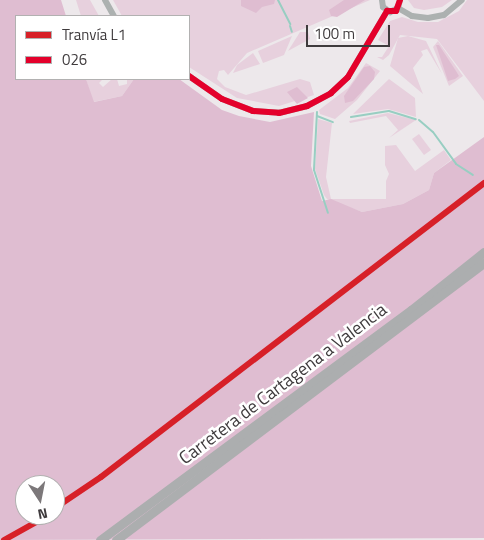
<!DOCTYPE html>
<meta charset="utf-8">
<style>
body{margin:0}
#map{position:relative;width:484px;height:540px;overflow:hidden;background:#ede8eb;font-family:"Titillium Web",sans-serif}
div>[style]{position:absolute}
.green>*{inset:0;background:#e7d0dd}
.forest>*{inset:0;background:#dfbdd1}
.stream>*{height:2px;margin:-1px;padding:0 1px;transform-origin:1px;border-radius:1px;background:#98cec2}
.minor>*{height:6px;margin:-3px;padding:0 3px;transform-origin:3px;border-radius:3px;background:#acb1b0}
.highway>*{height:9px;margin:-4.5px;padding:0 4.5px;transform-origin:4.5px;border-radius:4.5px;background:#acaeaf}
.bus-1>*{height:6px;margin:-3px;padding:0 3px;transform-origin:3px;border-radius:3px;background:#e4002b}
.tram-1>*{height:6px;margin:-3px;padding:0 3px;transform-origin:3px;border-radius:3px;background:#d72028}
span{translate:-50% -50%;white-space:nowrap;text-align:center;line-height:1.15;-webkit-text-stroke:5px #fff;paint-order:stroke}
.street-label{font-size:18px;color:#3f3b3d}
.legend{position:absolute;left:15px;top:15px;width:175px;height:65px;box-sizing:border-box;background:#fff;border:1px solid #b2b1b1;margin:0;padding:6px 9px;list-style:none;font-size:15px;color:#3f3b3d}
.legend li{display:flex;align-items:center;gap:10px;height:25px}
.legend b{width:25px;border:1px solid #b2b1b1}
.north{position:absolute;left:15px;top:475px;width:50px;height:50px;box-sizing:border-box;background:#fff;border:1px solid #b2b1b1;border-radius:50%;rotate:169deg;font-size:14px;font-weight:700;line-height:20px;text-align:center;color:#3f3b3d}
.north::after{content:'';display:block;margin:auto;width:18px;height:22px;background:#7c787a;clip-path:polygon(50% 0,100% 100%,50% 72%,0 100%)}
.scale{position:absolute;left:306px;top:25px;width:84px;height:22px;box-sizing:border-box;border:2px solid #3f3b3d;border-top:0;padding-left:6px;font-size:15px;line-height:18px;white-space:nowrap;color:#3f3b3d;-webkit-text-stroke:4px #fff;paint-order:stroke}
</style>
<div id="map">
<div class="green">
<i style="clip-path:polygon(76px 0,90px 0,99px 16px,81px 16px)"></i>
<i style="clip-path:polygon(113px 0,370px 0,247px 53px,228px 75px,224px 70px,219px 71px,217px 79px,225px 87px,246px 95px,300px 79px,310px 82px,314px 95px,279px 106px,237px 98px,189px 67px,189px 16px,122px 16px)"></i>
<i style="clip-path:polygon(408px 0,452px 0,442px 7px,424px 10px,414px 8px)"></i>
<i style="clip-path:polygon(467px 0,484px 0,484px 101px,437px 39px,400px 35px,389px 55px,383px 60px,377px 57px,382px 57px,389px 46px,378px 40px,390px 21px,402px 17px,418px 22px,438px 22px,459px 11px)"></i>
<i style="clip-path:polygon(300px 32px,308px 32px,310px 39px,288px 51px)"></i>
<i style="clip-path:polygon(292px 36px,284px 55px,263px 63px,258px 51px)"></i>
<i style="clip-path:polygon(408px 36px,426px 41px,442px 74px,427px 49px,421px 51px,423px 55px,413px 68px,423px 94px,390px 66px,398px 38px)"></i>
<i style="clip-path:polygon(438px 41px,463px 76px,449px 86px,433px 47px)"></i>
<i style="clip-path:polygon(253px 53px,260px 64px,233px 73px,237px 65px)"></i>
<i style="clip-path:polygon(366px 63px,380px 71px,357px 100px,335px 119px,320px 114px,319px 110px,348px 88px)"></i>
<i style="clip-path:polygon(86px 79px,102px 80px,99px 83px,103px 87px,112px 79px,117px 79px,119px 86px,127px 84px,127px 79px,134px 79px,122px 96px,93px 102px)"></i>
<i style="clip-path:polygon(389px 79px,415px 98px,416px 117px,388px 109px,353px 114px)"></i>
<i style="clip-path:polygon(388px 113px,416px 120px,389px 138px,398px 130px,386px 116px,350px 123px,349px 121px)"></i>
<i style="clip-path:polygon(318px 119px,332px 123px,326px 177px,331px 199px,386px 199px,386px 181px,389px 174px,385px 165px,385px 146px,396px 145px,415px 171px,444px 150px,451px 160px,434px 173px,429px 190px,403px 204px,362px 212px,327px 199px,324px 195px,315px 169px)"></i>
<i style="clip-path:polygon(419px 134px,431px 150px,424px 155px,412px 139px)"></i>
</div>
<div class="forest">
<i style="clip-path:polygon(evenodd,0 0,61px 0,66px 16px,16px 16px,16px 79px,86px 79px,94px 102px,122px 96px,134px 79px,179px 79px,222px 110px,239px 116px,270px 122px,314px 112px,311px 166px,322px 201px,331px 199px,362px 212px,403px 204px,429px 190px,434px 173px,484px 137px,484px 538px,0 540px,0 0,25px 485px,55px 485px,55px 515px,25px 515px,25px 485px)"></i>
<i style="clip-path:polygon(241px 0,275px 0,274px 4px,262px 7px,256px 13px,241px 6px)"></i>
<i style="clip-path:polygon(344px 0,365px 0,337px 17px,331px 16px,329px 10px)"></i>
<i style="clip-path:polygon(436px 45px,439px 45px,456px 71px,459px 76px,455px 79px,448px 81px)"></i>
<i style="clip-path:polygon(370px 66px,375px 72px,374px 79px,353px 101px,345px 103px,344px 96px,364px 67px)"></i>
<i style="clip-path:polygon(297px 87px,308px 98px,297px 104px,287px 92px)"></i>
</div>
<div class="stream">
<i style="left:278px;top:0;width:27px;rotate:63deg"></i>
<i style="left:290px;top:26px;width:6px;rotate:72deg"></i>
<i style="left:317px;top:112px;width:58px;rotate:93deg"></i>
<i style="left:314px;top:170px;width:45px;rotate:72deg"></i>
<i style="left:317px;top:116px;width:17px;rotate:21deg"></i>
<i style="left:351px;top:117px;width:38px;rotate:-9deg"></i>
<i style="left:389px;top:111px;width:28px;rotate:17deg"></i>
<i style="left:419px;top:120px;width:18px;rotate:41deg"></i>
<i style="left:433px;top:132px;width:39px;rotate:54deg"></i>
<i style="left:456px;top:164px;width:20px;rotate:33deg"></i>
</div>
<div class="minor">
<i style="left:105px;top:0;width:18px;rotate:61deg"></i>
<i style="left:382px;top:0;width:7px;rotate:82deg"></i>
<i style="left:383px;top:7px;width:9px;rotate:36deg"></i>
<i style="left:390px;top:12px;width:9px;rotate:-27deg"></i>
<i style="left:398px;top:8px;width:8px;rotate:-76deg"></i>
<i style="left:398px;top:8px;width:16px;rotate:30deg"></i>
<i style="left:412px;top:16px;width:16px;rotate:7deg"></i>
<i style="left:428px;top:18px;width:16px;rotate:-11deg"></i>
<i style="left:444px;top:15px;width:23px;rotate:-40deg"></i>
<i style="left:189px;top:76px;width:40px;rotate:34.9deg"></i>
<i style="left:222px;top:99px;width:33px;rotate:21deg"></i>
<i style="left:253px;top:111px;width:26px;rotate:4deg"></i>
<i style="left:279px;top:113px;width:29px;rotate:-14deg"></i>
<i style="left:307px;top:106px;width:27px;rotate:-28deg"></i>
<i style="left:331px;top:93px;width:23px;rotate:-43deg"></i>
<i style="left:348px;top:77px;width:77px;rotate:-59.4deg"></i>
</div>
<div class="highway">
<i style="left:100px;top:540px;width:387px;rotate:-36.5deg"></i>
<i style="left:411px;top:310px;width:93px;rotate:-38.5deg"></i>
<i style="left:116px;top:540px;width:461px;rotate:-37deg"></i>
</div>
<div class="bus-1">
<i style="left:189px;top:76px;width:40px;rotate:34.9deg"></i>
<i style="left:222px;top:99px;width:33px;rotate:21deg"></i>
<i style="left:253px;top:111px;width:26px;rotate:4deg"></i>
<i style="left:279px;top:113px;width:29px;rotate:-14deg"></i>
<i style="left:307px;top:106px;width:27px;rotate:-28deg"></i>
<i style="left:331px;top:93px;width:23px;rotate:-43deg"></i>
<i style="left:348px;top:77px;width:77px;rotate:-59.4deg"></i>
<i style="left:387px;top:11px;width:9px"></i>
<i style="left:396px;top:11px;width:12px;rotate:-70deg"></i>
</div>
<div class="tram-1">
<i style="left:55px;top:508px;width:55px;rotate:-34deg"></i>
<i style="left:101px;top:477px;width:483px;rotate:-37.5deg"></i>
<i style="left:4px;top:540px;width:51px;rotate:-29.1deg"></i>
</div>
<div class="street-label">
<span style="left:283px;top:384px;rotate:-37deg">Carretera de Cartagena a Valencia</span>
</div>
<ul class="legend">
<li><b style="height:6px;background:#d72028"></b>Tranvía L1</li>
<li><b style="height:6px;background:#e4002b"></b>026</li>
</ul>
<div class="north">N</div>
<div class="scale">100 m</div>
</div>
